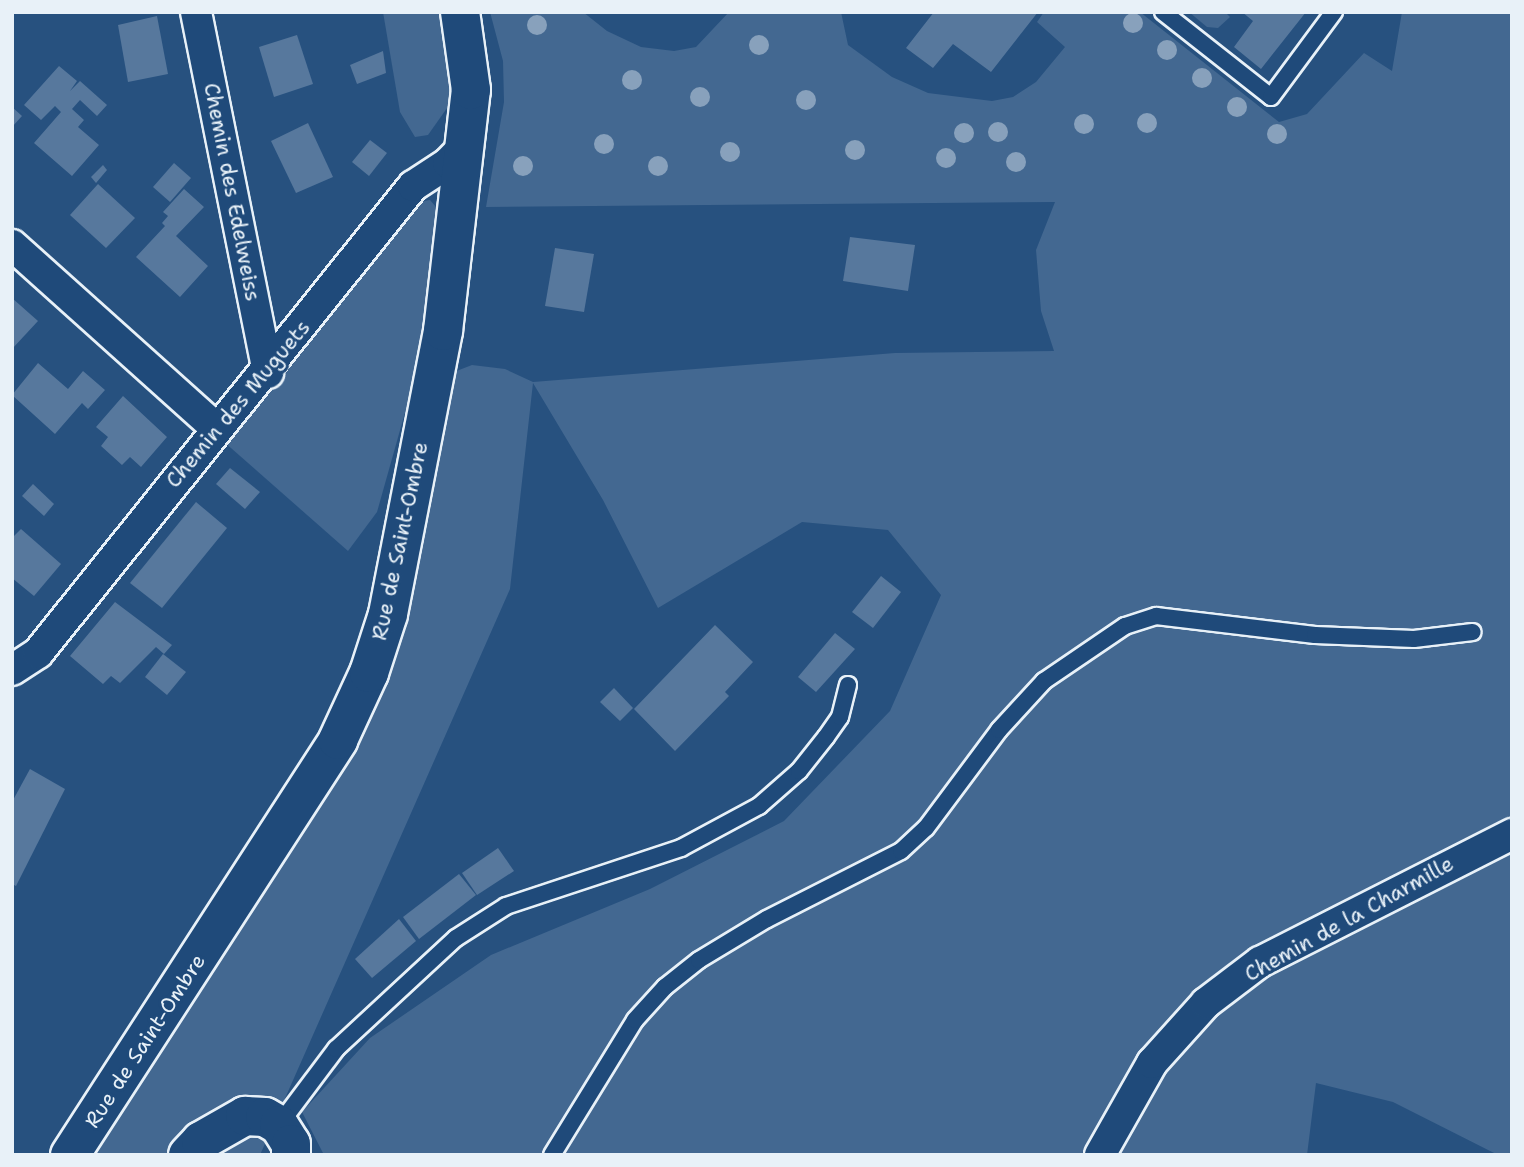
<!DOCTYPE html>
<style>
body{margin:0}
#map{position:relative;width:1524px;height:1167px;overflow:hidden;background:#27517f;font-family:"Shantell Sans",sans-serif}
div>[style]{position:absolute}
.green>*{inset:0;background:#436891}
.building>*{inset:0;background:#57789d}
.roads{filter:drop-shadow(2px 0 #e8f1f8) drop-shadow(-2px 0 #e8f1f8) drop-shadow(0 2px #e8f1f8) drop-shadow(0 -2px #e8f1f8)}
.lane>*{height:16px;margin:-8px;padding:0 8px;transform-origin:8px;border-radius:8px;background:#1f4a7a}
.street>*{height:30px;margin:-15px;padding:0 15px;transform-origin:15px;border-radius:15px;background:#1f4a7a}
.secondary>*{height:38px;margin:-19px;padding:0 19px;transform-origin:19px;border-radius:19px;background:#1f4a7a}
.trees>*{width:20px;height:20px;margin:-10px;border-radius:50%;background:#88a1bc}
span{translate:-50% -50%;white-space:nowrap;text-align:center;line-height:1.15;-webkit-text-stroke:6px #1f4a7a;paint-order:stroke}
.street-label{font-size:21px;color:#e8f1f8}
.frame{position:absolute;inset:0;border:14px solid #e8f1f8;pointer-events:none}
</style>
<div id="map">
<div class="green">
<i style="clip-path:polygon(383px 12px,440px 12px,452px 101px,428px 135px,415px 137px,400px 112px)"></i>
<i style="clip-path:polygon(490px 12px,583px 12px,607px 31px,641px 47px,674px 51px,696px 47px,729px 12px,841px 12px,848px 45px,892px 77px,928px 93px,992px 101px,1013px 97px,1036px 82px,1065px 47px,1037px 22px,1044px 12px,1140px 12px,1279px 122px,1307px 114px,1364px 53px,1392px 71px,1402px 12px,1512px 12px,1512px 1155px,1498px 1155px,1393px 1102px,1316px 1083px,1307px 1155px,324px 1155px,302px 1112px,370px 1038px,491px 955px,650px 889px,784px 821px,890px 711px,941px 595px,888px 530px,802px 522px,658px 608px,603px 500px,533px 383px,510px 589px,260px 1155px,95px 1155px,358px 738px,441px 377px,472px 365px,505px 369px,533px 382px,895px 353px,1054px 351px,1041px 311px,1036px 250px,1055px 202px,486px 207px,504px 102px,503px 61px)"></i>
<i style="clip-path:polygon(1189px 12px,1225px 12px,1230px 17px,1218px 28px,1207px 27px)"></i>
<i style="clip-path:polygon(430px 200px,436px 207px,438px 233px,424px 345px,377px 512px,348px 551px,223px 441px,418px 202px)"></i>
</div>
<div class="building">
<i style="clip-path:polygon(934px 12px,1038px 12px,991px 72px,953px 44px,933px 68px,906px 48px)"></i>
<i style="clip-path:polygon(1242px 12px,1306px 12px,1261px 69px,1234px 47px,1253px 21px)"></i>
<i style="clip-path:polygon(157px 16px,168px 74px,128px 82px,118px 25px)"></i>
<i style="clip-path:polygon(297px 35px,313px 84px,274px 97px,259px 47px)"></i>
<i style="clip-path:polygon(383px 51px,386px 73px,357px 84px,350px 65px)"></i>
<i style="clip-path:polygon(59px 66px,77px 81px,70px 91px,80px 81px,107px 105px,97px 116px,80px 100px,72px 109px,84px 120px,78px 127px,99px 145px,72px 176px,34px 143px,61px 112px,55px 106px,41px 120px,24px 105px)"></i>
<i style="clip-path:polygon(12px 107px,22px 116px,12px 127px)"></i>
<i style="clip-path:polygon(308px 123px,333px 177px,296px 193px,271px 141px)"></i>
<i style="clip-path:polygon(370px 140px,387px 153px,369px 176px,352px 162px)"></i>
<i style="clip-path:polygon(174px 163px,191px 178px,170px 202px,153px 187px)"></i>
<i style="clip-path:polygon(103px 165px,107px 170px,96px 183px,91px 177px)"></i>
<i style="clip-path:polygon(98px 184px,135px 218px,106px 248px,70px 215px)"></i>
<i style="clip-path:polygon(184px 189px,204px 207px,176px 236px,208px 266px,180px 297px,136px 257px,165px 226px,162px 223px,168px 216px,163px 212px)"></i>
<i style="clip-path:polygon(850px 237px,915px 245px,908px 291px,843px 281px)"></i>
<i style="clip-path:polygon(555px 248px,594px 254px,584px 312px,545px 306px)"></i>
<i style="clip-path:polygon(12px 298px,38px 321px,12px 349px)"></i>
<i style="clip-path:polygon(38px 363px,68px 389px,83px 371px,105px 390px,88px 409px,82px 403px,55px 434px,12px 395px)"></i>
<i style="clip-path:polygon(123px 396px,167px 437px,141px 467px,130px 457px,122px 465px,101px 446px,108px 437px,96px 427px)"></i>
<i style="clip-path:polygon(230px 468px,260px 492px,245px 509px,216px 484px)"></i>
<i style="clip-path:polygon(33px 484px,54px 504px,44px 516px,22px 496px)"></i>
<i style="clip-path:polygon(196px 502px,227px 528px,162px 608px,130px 583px)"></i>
<i style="clip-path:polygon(21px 529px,61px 564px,34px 596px,12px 578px,12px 538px)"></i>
<i style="clip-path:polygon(881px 576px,901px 592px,873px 628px,852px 612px)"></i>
<i style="clip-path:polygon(115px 602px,172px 645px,164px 654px,156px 647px,120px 683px,111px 676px,103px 684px,70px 656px)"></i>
<i style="clip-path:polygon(715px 625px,753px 662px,725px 692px,729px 696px,675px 751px,634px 709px)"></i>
<i style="clip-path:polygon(835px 633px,855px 649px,816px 692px,798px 677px)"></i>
<i style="clip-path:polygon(163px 654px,186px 672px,167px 695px,145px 677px)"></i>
<i style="clip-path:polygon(614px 688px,633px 708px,620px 721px,600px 702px)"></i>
<i style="clip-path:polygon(30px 769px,65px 789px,16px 886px,12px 884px,12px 802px)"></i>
<i style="clip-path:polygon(498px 848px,514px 871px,477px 895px,462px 873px)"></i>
<i style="clip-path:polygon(459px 874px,476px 895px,419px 939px,403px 917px)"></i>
<i style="clip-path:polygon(399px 919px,416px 941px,372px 978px,355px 959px)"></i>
</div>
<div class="roads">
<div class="lane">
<i style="left:1163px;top:12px;width:137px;rotate:38.2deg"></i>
<i style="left:1271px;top:97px;width:106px;rotate:-53.5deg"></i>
<i style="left:279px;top:1125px;width:95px;rotate:-53.1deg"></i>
<i style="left:336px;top:1049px;width:163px;rotate:-42.8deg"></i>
<i style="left:456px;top:938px;width:59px;rotate:-32.6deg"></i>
<i style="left:506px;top:906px;width:184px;rotate:-18.3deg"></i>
<i style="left:681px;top:848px;width:89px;rotate:-28.3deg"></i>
<i style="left:759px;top:806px;width:53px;rotate:-41.2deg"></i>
<i style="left:799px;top:771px;width:43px;rotate:-51.5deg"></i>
<i style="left:826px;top:737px;width:24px;rotate:-55deg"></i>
<i style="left:840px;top:717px;width:33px;rotate:-76deg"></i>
<i style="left:552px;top:1155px;width:158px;rotate:-58.4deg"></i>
<i style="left:635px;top:1020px;width:45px;rotate:-47.7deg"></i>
<i style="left:665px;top:987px;width:43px;rotate:-38.5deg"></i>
<i style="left:699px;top:960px;width:79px;rotate:-31.1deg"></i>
<i style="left:767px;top:919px;width:150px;rotate:-26.9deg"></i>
<i style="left:901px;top:851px;width:34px;rotate:-43deg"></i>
<i style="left:926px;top:828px;width:122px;rotate:-53.3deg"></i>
<i style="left:999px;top:730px;width:67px;rotate:-47.4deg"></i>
<i style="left:1044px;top:681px;width:98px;rotate:-34.2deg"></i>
<i style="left:1125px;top:626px;width:33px;rotate:-18deg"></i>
<i style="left:1156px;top:616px;width:160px;rotate:6.8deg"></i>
<i style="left:1315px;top:635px;width:99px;rotate:2.3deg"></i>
<i style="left:1414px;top:639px;width:59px;rotate:-6.8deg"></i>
</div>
<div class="street">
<i style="left:196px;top:12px;width:368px;rotate:78.7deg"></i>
<i style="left:12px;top:245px;width:274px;rotate:41.9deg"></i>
<i style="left:12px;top:670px;width:31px;rotate:-33deg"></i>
<i style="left:38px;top:653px;width:599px;rotate:-51.24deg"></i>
<i style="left:413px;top:186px;width:42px;rotate:-33.3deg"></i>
<i style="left:448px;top:163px;width:28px;rotate:-46deg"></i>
<i style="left:1100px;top:1155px;width:106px;rotate:-60.5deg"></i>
<i style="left:1152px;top:1063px;width:81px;rotate:-48deg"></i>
<i style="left:1206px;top:1003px;width:68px;rotate:-37.2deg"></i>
<i style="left:1260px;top:962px;width:283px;rotate:-26.9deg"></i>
</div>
<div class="secondary">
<i style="left:70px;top:1155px;width:494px;rotate:-57.1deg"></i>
<i style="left:338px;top:740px;width:74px;rotate:-65.2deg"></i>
<i style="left:369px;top:673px;width:62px;rotate:-72.1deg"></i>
<i style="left:388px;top:614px;width:288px;rotate:-79deg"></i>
<i style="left:443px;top:331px;width:243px;rotate:-83.4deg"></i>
<i style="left:471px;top:90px;width:79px;rotate:-98deg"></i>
<i style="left:188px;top:1155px;width:19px;rotate:-47deg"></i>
<i style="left:201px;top:1141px;width:51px;rotate:-29.6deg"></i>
<i style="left:245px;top:1116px;width:20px;rotate:3deg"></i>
<i style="left:265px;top:1117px;width:16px;rotate:30deg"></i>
<i style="left:279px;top:1125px;width:22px;rotate:58deg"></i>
<i style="left:291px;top:1144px;width:11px;rotate:90deg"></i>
</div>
</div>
<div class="trees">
<i style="left:1133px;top:23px"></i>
<i style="left:537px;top:25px"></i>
<i style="left:759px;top:45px"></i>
<i style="left:1167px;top:50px"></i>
<i style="left:1202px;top:78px"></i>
<i style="left:632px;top:80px"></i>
<i style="left:700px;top:97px"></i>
<i style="left:806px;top:100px"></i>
<i style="left:1237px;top:107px"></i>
<i style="left:1147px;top:123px"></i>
<i style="left:1084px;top:124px"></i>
<i style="left:998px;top:132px"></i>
<i style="left:964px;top:133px"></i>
<i style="left:1277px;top:134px"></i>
<i style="left:604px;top:144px"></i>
<i style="left:855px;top:150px"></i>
<i style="left:730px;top:152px"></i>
<i style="left:946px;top:158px"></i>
<i style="left:1016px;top:162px"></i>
<i style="left:523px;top:166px"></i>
<i style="left:658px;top:166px"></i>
</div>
<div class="street-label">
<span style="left:232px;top:192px;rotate:79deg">Chemin des Edelweiss</span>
<span style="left:238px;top:404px;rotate:-50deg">Chemin des Muguets</span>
<span style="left:400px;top:541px;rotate:-78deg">Rue de Saint-Ombre</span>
<span style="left:1349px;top:919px;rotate:-29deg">Chemin de la Charmille</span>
<span style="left:145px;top:1041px;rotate:-57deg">Rue de Saint-Ombre</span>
</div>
<div class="frame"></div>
</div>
